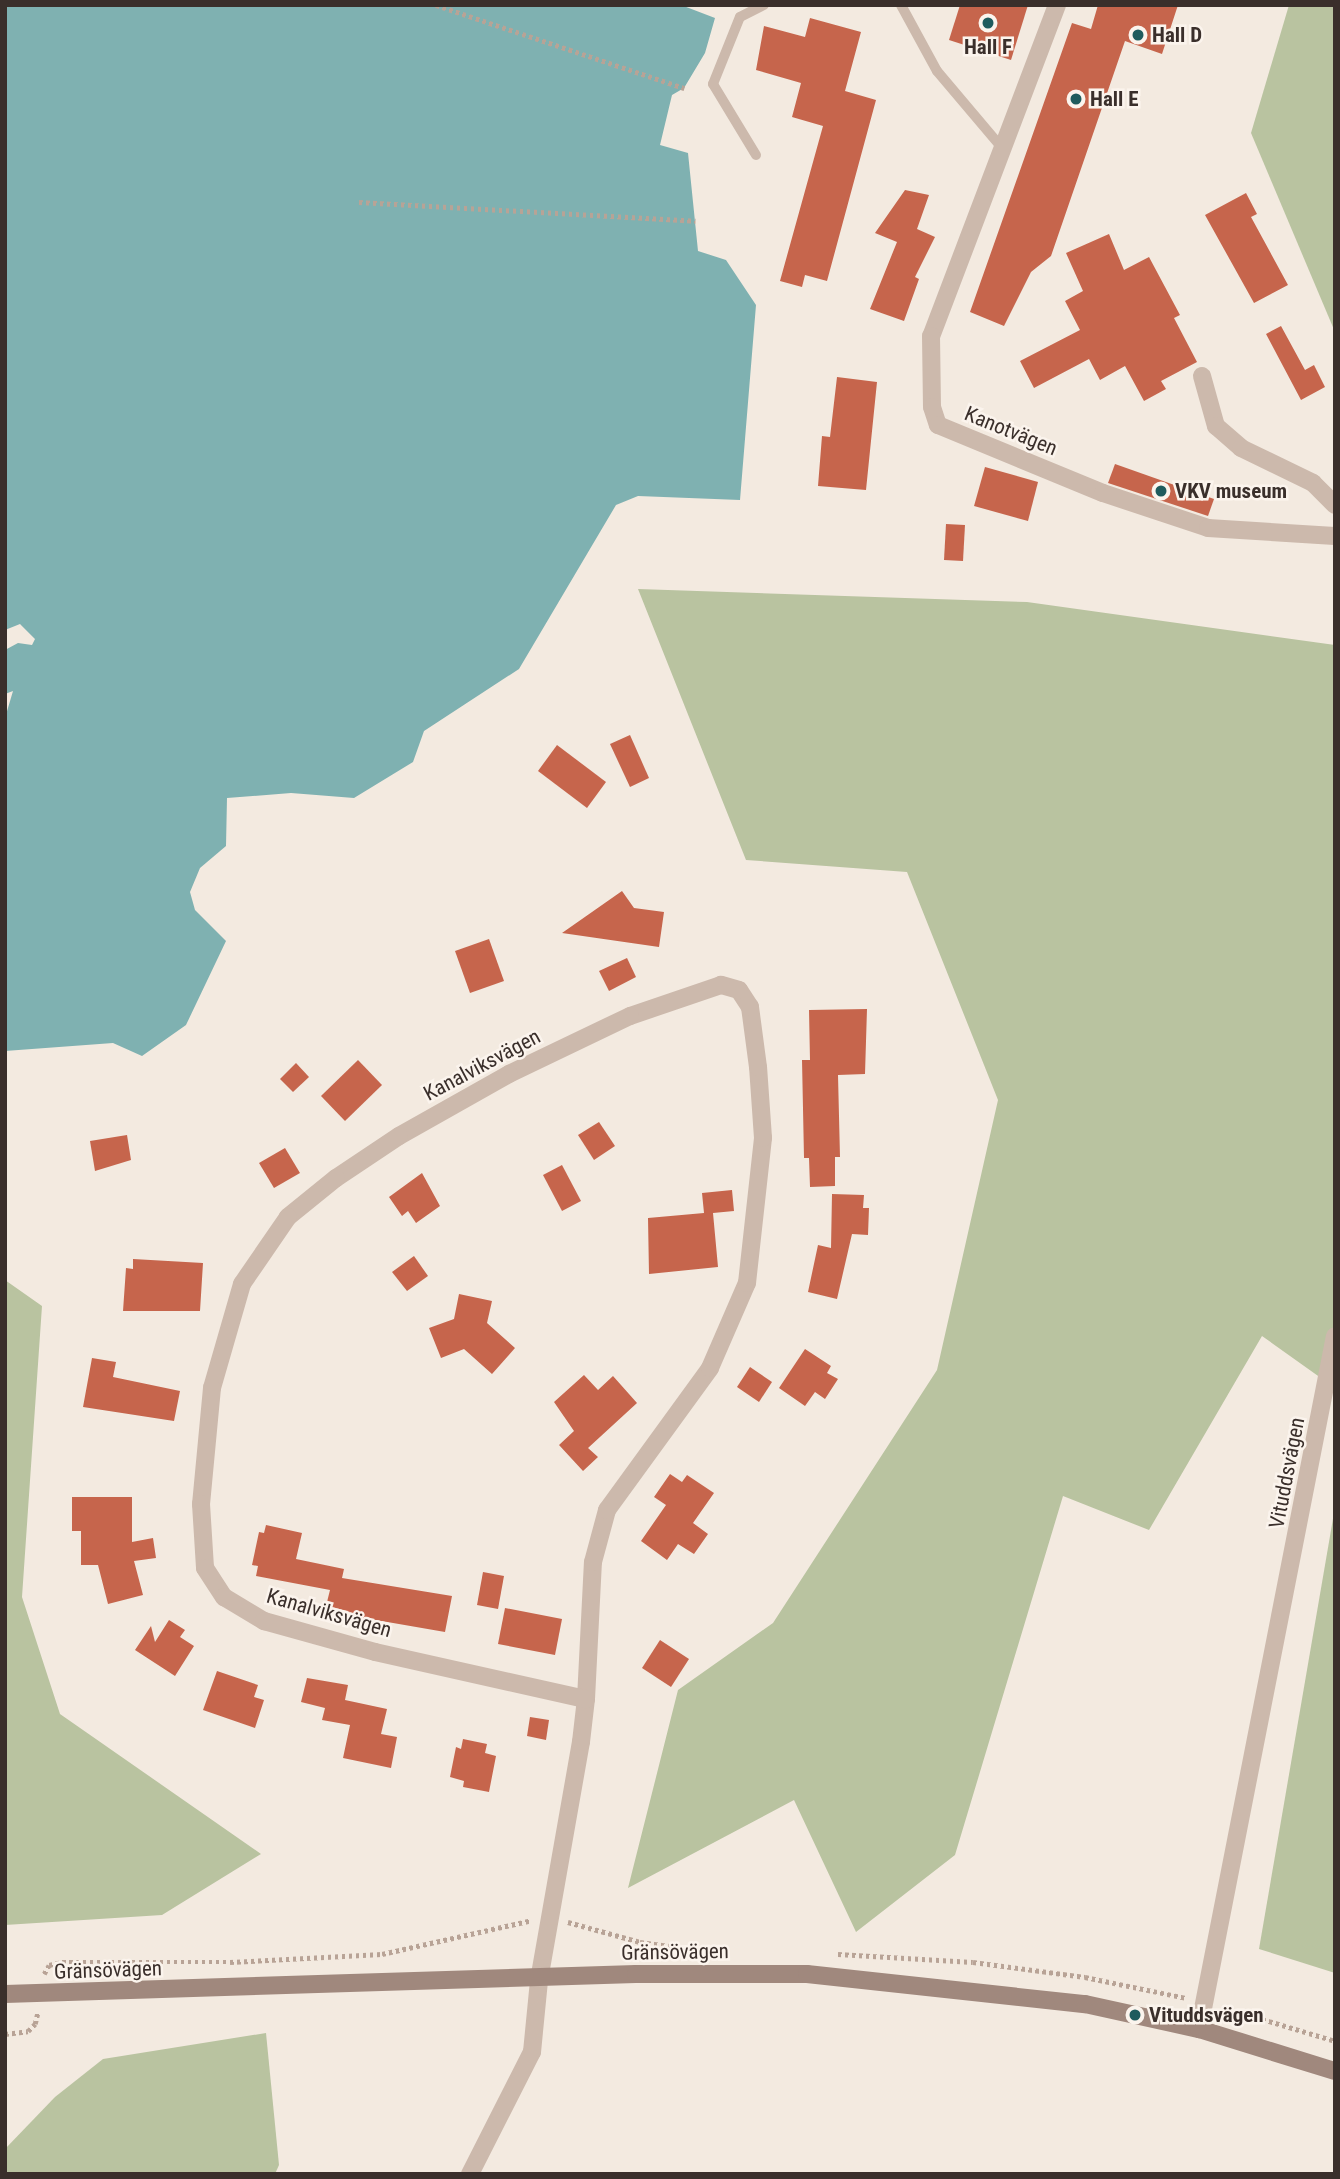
<!DOCTYPE html>
<meta charset="utf-8">
<style>
body{margin:0}
#map{position:relative;width:1340px;height:2179px;overflow:hidden;background:#f3eae0;font-family:"Roboto Condensed",sans-serif}
div>[style]{position:absolute}
.green>*{inset:0;background:#b9c3a0}
.water>*{inset:0;background:#7fb1b1}
.building>*{inset:0;background:#c6654c}
.path>*{height:4.5px;margin-top:-2.25px;transform-origin:0;background:repeating-linear-gradient(90deg,#b8a396 0 3.5px,transparent 0 7px)}
.lane>*{height:10px;margin:-5px;padding:0 5px;transform-origin:5px;border-radius:5px;background:#ccb9ac}
.street>*{height:18px;margin:-9px;padding:0 9px;transform-origin:9px;border-radius:9px;background:#ccb9ac}
.secondary>*{height:18px;margin:-9px;padding:0 9px;transform-origin:9px;border-radius:9px;background:#a0887d}
.dots>*{width:19px;height:19px;translate:-50% -50%;box-sizing:border-box;border:4px solid #fbf4ed;border-radius:50%}
span{translate:-50% -50%;white-space:nowrap;text-align:center;line-height:1.15;-webkit-text-stroke:5px #fbf4ed;paint-order:stroke}
.poi-label{font-size:21px;color:#3a2f2b;font-weight:700}
.left{translate:0 -50%;text-align:left}
.street-label{font-size:21px;color:#3a2f2b}
.frame{position:absolute;inset:0;border:7px solid #3a2f2b;pointer-events:none}
</style>
<div id="map">
<div class="green">
<i style="clip-path:polygon(1289px 5px,1335px 5px,1335px 332px,1251px 133px)"></i>
<i style="clip-path:polygon(638px 589px,1027px 602px,1335px 645px,1335px 1388px,1262px 1336px,1149px 1530px,1063px 1496px,955px 1855px,856px 1932px,794px 1800px,628px 1888px,678px 1690px,773px 1623px,937px 1370px,998px 1100px,907px 872px,746px 860px)"></i>
<i style="clip-path:polygon(5px 1280px,42px 1306px,22px 1597px,60px 1714px,261px 1854px,162px 1915px,5px 1925px)"></i>
<i style="clip-path:polygon(1335px 1507px,1335px 1973px,1259px 1949px)"></i>
<i style="clip-path:polygon(266px 2033px,279px 2165px,275px 2174px,5px 2174px,5px 2149px,55px 2097px,103px 2059px)"></i>
</div>
<div class="water">
<i style="clip-path:polygon(5px 5px,681px 5px,715px 18px,705px 53px,684px 88px,672px 95px,660px 145px,688px 153px,698px 251px,726px 260px,756px 305px,740px 500px,638px 496px,616px 505px,519px 669px,424px 731px,413px 762px,354px 798px,291px 793px,227px 798px,226px 846px,200px 868px,190px 892px,195px 910px,226px 941px,186px 1025px,142px 1056px,113px 1043px,5px 1051px,5px 718px,13px 691px,5px 694px,5px 650px,18px 643px,32px 645px,35px 639px,20px 624px,5px 630px)"></i>
</div>
<div class="building">
<i style="clip-path:polygon(960px 5px,1028px 5px,1011px 60px,949px 40px)"></i>
<i style="clip-path:polygon(1098px 5px,1178px 5px,1162px 54px,1125px 41px,1051px 256px,1031px 272px,1004px 326px,970px 312px,1072px 23px,1091px 29px)"></i>
<i style="clip-path:polygon(810px 18px,861px 32px,845px 91px,876px 100px,827px 281px,805px 275px,802px 287px,780px 281px,823px 126px,792px 117px,801px 83px,756px 70px,764px 26px,805px 37px)"></i>
<i style="clip-path:polygon(905px 190px,929px 195px,917px 229px,935px 237px,915px 277px,919px 279px,904px 321px,870px 309px,897px 242px,875px 233px)"></i>
<i style="clip-path:polygon(1246px 193px,1257px 214px,1251px 217px,1288px 285px,1254px 303px,1205px 215px)"></i>
<i style="clip-path:polygon(1109px 234px,1124px 270px,1149px 257px,1180px 315px,1174px 318px,1197px 362px,1161px 381px,1166px 389px,1144px 401px,1125px 366px,1100px 380px,1089px 359px,1034px 388px,1020px 361px,1080px 330px,1065px 301px,1083px 291px,1066px 253px)"></i>
<i style="clip-path:polygon(1281px 326px,1305px 370px,1314px 365px,1325px 387px,1301px 400px,1266px 334px)"></i>
<i style="clip-path:polygon(837px 377px,877px 382px,866px 490px,818px 486px,822px 436px,830px 437px)"></i>
<i style="clip-path:polygon(1115px 464px,1214px 499px,1208px 516px,1108px 483px)"></i>
<i style="clip-path:polygon(985px 467px,1038px 482px,1028px 521px,974px 506px)"></i>
<i style="clip-path:polygon(946px 524px,965px 525px,963px 561px,944px 560px)"></i>
<i style="clip-path:polygon(630px 735px,649px 778px,630px 787px,610px 744px)"></i>
<i style="clip-path:polygon(557px 745px,606px 782px,587px 808px,538px 771px)"></i>
<i style="clip-path:polygon(622px 891px,634px 908px,664px 912px,659px 947px,562px 933px)"></i>
<i style="clip-path:polygon(489px 939px,504px 981px,470px 993px,455px 951px)"></i>
<i style="clip-path:polygon(627px 958px,636px 977px,609px 991px,599px 971px)"></i>
<i style="clip-path:polygon(867px 1009px,865px 1074px,838px 1075px,840px 1157px,835px 1157px,835px 1186px,810px 1187px,809px 1158px,804px 1158px,802px 1060px,810px 1060px,809px 1010px)"></i>
<i style="clip-path:polygon(358px 1060px,382px 1085px,345px 1121px,321px 1096px)"></i>
<i style="clip-path:polygon(296px 1063px,309px 1077px,293px 1092px,280px 1079px)"></i>
<i style="clip-path:polygon(599px 1122px,615px 1146px,594px 1160px,578px 1135px)"></i>
<i style="clip-path:polygon(127px 1135px,131px 1160px,95px 1171px,90px 1141px)"></i>
<i style="clip-path:polygon(285px 1148px,300px 1173px,274px 1188px,259px 1163px)"></i>
<i style="clip-path:polygon(562px 1165px,581px 1201px,562px 1211px,543px 1175px)"></i>
<i style="clip-path:polygon(422px 1173px,440px 1206px,416px 1223px,408px 1211px,402px 1216px,389px 1197px)"></i>
<i style="clip-path:polygon(732px 1190px,734px 1211px,713px 1213px,718px 1267px,649px 1274px,648px 1218px,704px 1213px,702px 1193px)"></i>
<i style="clip-path:polygon(832px 1194px,864px 1195px,863px 1208px,869px 1208px,868px 1235px,852px 1234px,837px 1299px,808px 1292px,818px 1245px,831px 1248px)"></i>
<i style="clip-path:polygon(414px 1256px,428px 1276px,407px 1291px,392px 1272px)"></i>
<i style="clip-path:polygon(133px 1259px,203px 1263px,200px 1311px,123px 1311px,126px 1268px,133px 1269px)"></i>
<i style="clip-path:polygon(459px 1294px,492px 1301px,487px 1323px,515px 1348px,492px 1374px,464px 1349px,441px 1358px,429px 1328px,454px 1319px)"></i>
<i style="clip-path:polygon(805px 1349px,831px 1366px,827px 1373px,838px 1379px,825px 1399px,815px 1392px,805px 1406px,779px 1388px)"></i>
<i style="clip-path:polygon(92px 1358px,116px 1362px,113px 1377px,180px 1391px,174px 1421px,83px 1407px)"></i>
<i style="clip-path:polygon(750px 1367px,772px 1382px,759px 1402px,737px 1387px)"></i>
<i style="clip-path:polygon(584px 1375px,598px 1390px,613px 1376px,637px 1403px,588px 1448px,598px 1457px,583px 1471px,559px 1445px,574px 1431px,554px 1402px)"></i>
<i style="clip-path:polygon(670px 1474px,682px 1482px,687px 1475px,714px 1493px,693px 1523px,708px 1534px,694px 1554px,678px 1544px,667px 1560px,641px 1541px,666px 1505px,654px 1497px)"></i>
<i style="clip-path:polygon(72px 1497px,132px 1497px,132px 1542px,153px 1538px,156px 1558px,134px 1561px,143px 1595px,108px 1604px,98px 1565px,81px 1565px,81px 1531px,72px 1531px)"></i>
<i style="clip-path:polygon(266px 1525px,302px 1533px,296px 1559px,344px 1569px,342px 1578px,452px 1596px,445px 1632px,347px 1615px,348px 1611px,326px 1606px,330px 1590px,256px 1576px,258px 1566px,252px 1565px,259px 1532px,264px 1533px)"></i>
<i style="clip-path:polygon(483px 1572px,504px 1576px,498px 1609px,477px 1605px)"></i>
<i style="clip-path:polygon(505px 1608px,562px 1619px,555px 1655px,498px 1644px)"></i>
<i style="clip-path:polygon(169px 1620px,185px 1630px,180px 1637px,194px 1646px,175px 1676px,135px 1650px,151px 1626px,155px 1642px)"></i>
<i style="clip-path:polygon(660px 1640px,689px 1659px,671px 1687px,642px 1668px)"></i>
<i style="clip-path:polygon(217px 1671px,258px 1685px,254px 1697px,264px 1700px,255px 1728px,203px 1710px)"></i>
<i style="clip-path:polygon(307px 1678px,348px 1685px,345px 1700px,387px 1709px,381px 1734px,397px 1737px,391px 1768px,343px 1758px,350px 1725px,322px 1720px,325px 1708px,301px 1702px)"></i>
<i style="clip-path:polygon(530px 1717px,549px 1720px,546px 1740px,527px 1736px)"></i>
<i style="clip-path:polygon(463px 1739px,487px 1744px,485px 1753px,496px 1756px,489px 1792px,463px 1787px,464px 1781px,450px 1777px,456px 1747px,461px 1749px)"></i>
</div>
<div class="path">
<i style="left:436px;top:5px;width:262px;rotate:18.5deg"></i>
<i style="left:359px;top:202px;width:337px;rotate:3.2deg"></i>
<i style="left:568px;top:1922px;width:75px;rotate:15.5deg"></i>
<i style="left:640px;top:1942px;width:68px;rotate:7.7deg"></i>
<i style="left:838px;top:1954px;width:135px;rotate:3.4deg"></i>
<i style="left:973px;top:1962px;width:113px;rotate:7.6deg"></i>
<i style="left:1085px;top:1977px;width:103px;rotate:11.7deg"></i>
<i style="left:44px;top:1974px;width:10px;rotate:-61deg"></i>
<i style="left:49px;top:1965px;width:13px;rotate:-13deg"></i>
<i style="left:62px;top:1962px;width:168px"></i>
<i style="left:230px;top:1962px;width:152px;rotate:-3deg"></i>
<i style="left:382px;top:1954px;width:151px;rotate:-12.7deg"></i>
<i style="left:1222px;top:2007px;width:118px;rotate:16.7deg"></i>
<i style="left:5px;top:2034px;width:23px;rotate:-7deg"></i>
<i style="left:28px;top:2031px;width:10px;rotate:-45deg"></i>
<i style="left:35px;top:2024px;width:13px;rotate:-77deg"></i>
</div>
<div class="lane">
<i style="left:901px;top:5px;width:75px;rotate:61.4deg"></i>
<i style="left:937px;top:71px;width:101px;rotate:49.8deg"></i>
<i style="left:756px;top:155px;width:83px;rotate:-121.2deg"></i>
<i style="left:713px;top:84px;width:72px;rotate:-68.1deg"></i>
<i style="left:740px;top:17px;width:27px;rotate:-27deg"></i>
</div>
<div class="street">
<i style="left:1057px;top:5px;width:354px;rotate:110.8deg"></i>
<i style="left:931px;top:336px;width:71px;rotate:89.2deg"></i>
<i style="left:932px;top:407px;width:19px;rotate:72deg"></i>
<i style="left:938px;top:425px;width:178px;rotate:22.4deg"></i>
<i style="left:1103px;top:493px;width:111px;rotate:18.4deg"></i>
<i style="left:1208px;top:528px;width:127px;rotate:3.6deg"></i>
<i style="left:1202px;top:376px;width:52px;rotate:74.4deg"></i>
<i style="left:1216px;top:426px;width:33px;rotate:41deg"></i>
<i style="left:1241px;top:448px;width:80px;rotate:25.9deg"></i>
<i style="left:1313px;top:483px;width:31px;rotate:45deg"></i>
<i style="left:1199px;top:2029px;width:706px;rotate:-78.9deg"></i>
<i style="left:470px;top:2174px;width:137px;rotate:-63.1deg"></i>
<i style="left:532px;top:2052px;width:72px;rotate:-84.4deg"></i>
<i style="left:539px;top:1980px;width:242px;rotate:-80deg"></i>
<i style="left:581px;top:1742px;width:43px;rotate:-83.4deg"></i>
<i style="left:586px;top:1699px;width:137px;rotate:-87.1deg"></i>
<i style="left:593px;top:1562px;width:54px;rotate:-74.9deg"></i>
<i style="left:607px;top:1510px;width:175px;rotate:-54deg"></i>
<i style="left:710px;top:1368px;width:93px;rotate:-66.5deg"></i>
<i style="left:747px;top:1283px;width:146px;rotate:-83.7deg"></i>
<i style="left:763px;top:1138px;width:71px;rotate:-94deg"></i>
<i style="left:758px;top:1067px;width:61px;rotate:-97.6deg"></i>
<i style="left:750px;top:1007px;width:20px;rotate:-123deg"></i>
<i style="left:739px;top:990px;width:19px;rotate:-164deg"></i>
<i style="left:721px;top:985px;width:96px;rotate:161.2deg"></i>
<i style="left:630px;top:1016px;width:134px;rotate:154.4deg"></i>
<i style="left:509px;top:1074px;width:126px;rotate:150.6deg"></i>
<i style="left:399px;top:1136px;width:76px;rotate:146.3deg"></i>
<i style="left:336px;top:1178px;width:62px;rotate:140.9deg"></i>
<i style="left:288px;top:1217px;width:81px;rotate:124.5deg"></i>
<i style="left:242px;top:1284px;width:108px;rotate:106.1deg"></i>
<i style="left:212px;top:1388px;width:117px;rotate:95.4deg"></i>
<i style="left:201px;top:1504px;width:64px;rotate:86.4deg"></i>
<i style="left:205px;top:1568px;width:35px;rotate:57deg"></i>
<i style="left:224px;top:1597px;width:47px;rotate:31deg"></i>
<i style="left:264px;top:1621px;width:115px;rotate:15.6deg"></i>
<i style="left:375px;top:1652px;width:216px;rotate:12.6deg"></i>
</div>
<div class="secondary">
<i style="left:5px;top:1994px;width:631px;rotate:-1.82deg"></i>
<i style="left:636px;top:1974px;width:171px"></i>
<i style="left:807px;top:1974px;width:280px;rotate:6.2deg"></i>
<i style="left:1085px;top:2004px;width:117px;rotate:12.4deg"></i>
<i style="left:1199px;top:2029px;width:142px;rotate:17.2deg"></i>
</div>
<div class="dots">
<i style="left:988px;top:23px;background:#1f5b5d"></i>
<i style="left:1138px;top:35px;background:#1f5b5d"></i>
<i style="left:1076px;top:99px;background:#1f5b5d"></i>
<i style="left:1161px;top:491px;background:#1f5b5d"></i>
<i style="left:1135px;top:2015px;background:#1f5b5d"></i>
</div>
<div class="poi-label">
<span class="left" style="left:1152px;top:35px">Hall D</span>
<span style="left:988px;top:47px">Hall F</span>
<span class="left" style="left:1090px;top:99px">Hall E</span>
<span class="left" style="left:1175px;top:491px">VKV museum</span>
<span class="left" style="left:1149px;top:2015px">Vituddsvägen</span>
</div>
<div class="street-label">
<span style="left:1011px;top:431px;rotate:22deg">Kanotvägen</span>
<span style="left:482px;top:1065px;rotate:-28deg">Kanalviksvägen</span>
<span style="left:1287px;top:1473px;rotate:-79deg">Vituddsvägen</span>
<span style="left:329px;top:1613px;rotate:16deg">Kanalviksvägen</span>
<span style="left:675px;top:1952px;rotate:-1deg">Gränsövägen</span>
<span style="left:108px;top:1970px;rotate:-2deg">Gränsövägen</span>
</div>
<div class="frame"></div>
</div>
